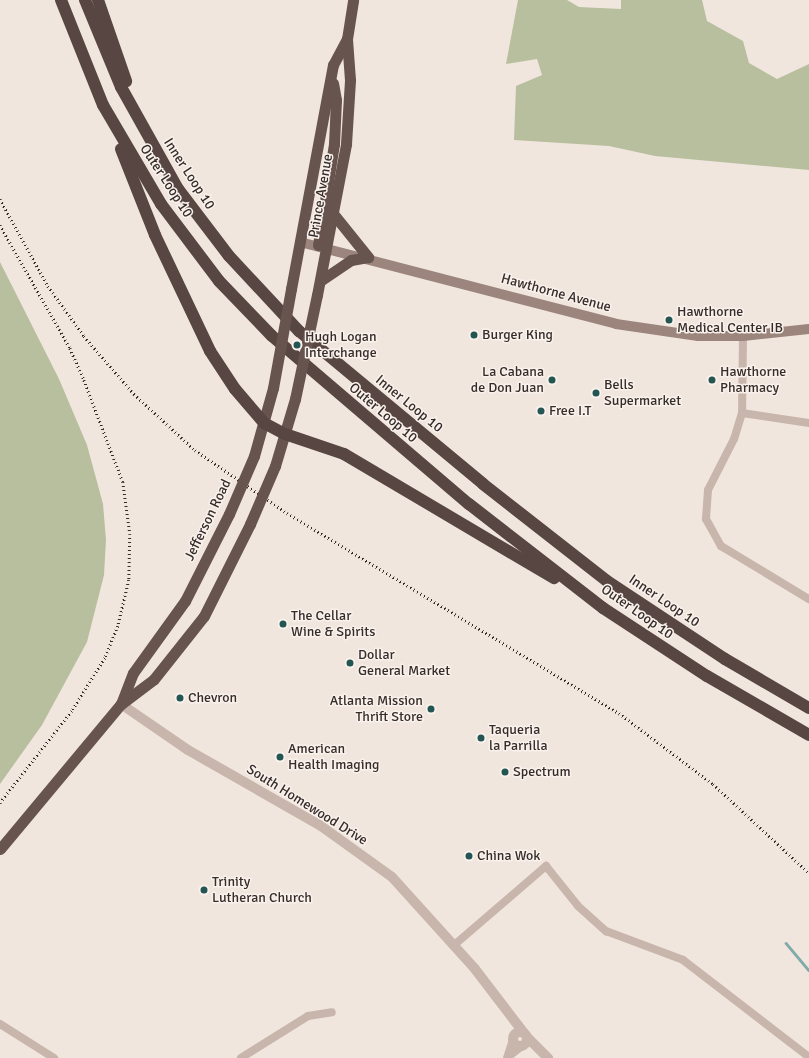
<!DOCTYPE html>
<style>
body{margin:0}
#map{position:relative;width:809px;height:1058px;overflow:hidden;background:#f1e6de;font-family:Signika,sans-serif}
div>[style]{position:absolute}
.green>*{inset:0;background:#b7bf9f}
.stream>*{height:2.5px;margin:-1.25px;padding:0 1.25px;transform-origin:1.25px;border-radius:1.25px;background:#80aba9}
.minor>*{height:8px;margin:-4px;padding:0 4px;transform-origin:4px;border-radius:4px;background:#c8b5ab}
.tertiary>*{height:10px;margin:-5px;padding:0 5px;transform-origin:5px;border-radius:5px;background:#c8b5ab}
.tertiary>.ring{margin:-5px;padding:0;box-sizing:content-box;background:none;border:10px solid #c8b5ab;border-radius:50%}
.secondary>*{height:10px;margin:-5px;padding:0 5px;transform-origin:5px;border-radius:5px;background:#9b857d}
.trunk>*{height:11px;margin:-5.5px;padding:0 5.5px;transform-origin:5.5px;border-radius:5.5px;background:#67544f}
.motorway>*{height:12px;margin:-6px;padding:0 6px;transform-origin:6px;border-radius:6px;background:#574642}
.rail>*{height:2.5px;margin-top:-1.25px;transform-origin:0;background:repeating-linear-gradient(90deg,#362c2a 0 1px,transparent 0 4px)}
.trunk-bridge>*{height:11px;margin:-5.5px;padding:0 5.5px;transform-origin:5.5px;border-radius:5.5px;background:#67544f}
.dots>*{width:11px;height:11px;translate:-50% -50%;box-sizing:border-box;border:2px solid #f9f1eb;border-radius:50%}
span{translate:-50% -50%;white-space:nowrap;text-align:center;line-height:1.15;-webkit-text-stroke:3px #f9f1eb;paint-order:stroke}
.street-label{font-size:14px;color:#362c2a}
.poi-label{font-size:14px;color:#362c2a}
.left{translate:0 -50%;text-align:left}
.right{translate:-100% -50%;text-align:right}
</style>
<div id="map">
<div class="green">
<i style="clip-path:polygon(518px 0,567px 0,579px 7px,621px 9px,621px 0,702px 0,707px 21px,743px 41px,749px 63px,777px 79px,809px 64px,809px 170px,655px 156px,609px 146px,514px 140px,516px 86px,542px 75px,537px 59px,506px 64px)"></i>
<i style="clip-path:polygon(0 262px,59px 379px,87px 445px,103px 504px,106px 540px,104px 575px,87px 642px,42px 725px,0 784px)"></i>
</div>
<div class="stream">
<i style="left:786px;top:943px;width:35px;rotate:50deg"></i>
</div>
<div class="minor">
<i style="left:743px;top:336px;width:77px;rotate:90.7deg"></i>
<i style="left:742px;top:413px;width:27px;rotate:107deg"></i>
<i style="left:734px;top:439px;width:57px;rotate:117deg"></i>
<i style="left:708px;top:490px;width:29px;rotate:94deg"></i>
<i style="left:706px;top:519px;width:31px;rotate:61deg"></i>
<i style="left:721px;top:546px;width:103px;rotate:31.1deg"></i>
<i style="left:742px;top:413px;width:68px;rotate:8.5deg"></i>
<i style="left:453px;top:946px;width:123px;rotate:-40.7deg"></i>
<i style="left:546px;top:866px;width:51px;rotate:51.3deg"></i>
<i style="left:578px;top:906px;width:38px;rotate:42deg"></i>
<i style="left:606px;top:931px;width:82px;rotate:20.6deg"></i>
<i style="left:683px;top:960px;width:159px;rotate:37.6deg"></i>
<i style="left:0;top:1024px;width:64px;rotate:32.2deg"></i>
<i style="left:508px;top:1057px;width:18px;rotate:-38deg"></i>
<i style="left:241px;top:1058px;width:79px;rotate:-32.1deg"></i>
<i style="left:308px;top:1016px;width:24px;rotate:-9deg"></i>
<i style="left:507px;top:1058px;width:19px;rotate:-72deg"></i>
</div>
<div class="tertiary">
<i style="left:121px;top:704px;width:81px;rotate:34.5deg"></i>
<i style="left:188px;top:750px;width:153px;rotate:29.7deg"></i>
<i style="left:321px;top:826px;width:87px;rotate:35.7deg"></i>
<i style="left:392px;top:877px;width:124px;rotate:47.9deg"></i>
<i style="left:475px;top:969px;width:81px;rotate:52.6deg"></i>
<i class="ring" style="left:513px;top:1032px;width:4px;height:4px"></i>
<i style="left:527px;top:1037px;width:30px;rotate:45deg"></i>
</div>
<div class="secondary">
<i style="left:300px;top:242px;width:326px;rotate:14.5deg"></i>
<i style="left:616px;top:324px;width:83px;rotate:8.3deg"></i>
<i style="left:698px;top:336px;width:45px"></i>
<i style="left:743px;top:336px;width:66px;rotate:-6.1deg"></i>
</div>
<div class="trunk">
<i style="left:335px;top:216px;width:53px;rotate:51.2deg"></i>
<i style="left:318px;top:245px;width:102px;rotate:-81deg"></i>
<i style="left:334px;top:144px;width:44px;rotate:-87.4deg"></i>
<i style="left:336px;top:100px;width:17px;rotate:-100deg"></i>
<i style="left:320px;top:281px;width:37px;rotate:-34deg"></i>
<i style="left:351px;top:260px;width:17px;rotate:-10deg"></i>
<i style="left:291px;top:289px;width:228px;rotate:-79.4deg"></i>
<i style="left:333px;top:65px;width:30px;rotate:-62deg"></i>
<i style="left:317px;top:295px;width:154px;rotate:-79.1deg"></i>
<i style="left:346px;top:144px;width:64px;rotate:-86.4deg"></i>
<i style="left:350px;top:80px;width:41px;rotate:-94.2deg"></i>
<i style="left:347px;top:39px;width:39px;rotate:-81deg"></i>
<i style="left:254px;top:456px;width:71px;rotate:-74.4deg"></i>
<i style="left:275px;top:466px;width:70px;rotate:-73.4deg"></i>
<i style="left:121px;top:704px;width:33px;rotate:-69deg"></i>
<i style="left:133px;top:673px;width:89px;rotate:-54.2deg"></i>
<i style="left:185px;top:601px;width:97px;rotate:-63.2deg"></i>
<i style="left:0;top:849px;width:189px;rotate:-50.2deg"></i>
<i style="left:121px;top:704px;width:41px;rotate:-37.1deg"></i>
<i style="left:154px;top:679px;width:80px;rotate:-51.6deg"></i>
<i style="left:204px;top:616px;width:103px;rotate:-63.4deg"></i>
</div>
<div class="motorway">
<i style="left:61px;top:0;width:113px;rotate:68.2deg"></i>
<i style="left:103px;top:105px;width:115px;rotate:59.6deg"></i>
<i style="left:161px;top:204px;width:96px;rotate:53deg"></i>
<i style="left:219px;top:281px;width:76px;rotate:46.1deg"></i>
<i style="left:272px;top:336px;width:259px;rotate:40.5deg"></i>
<i style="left:469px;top:504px;width:170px;rotate:37.8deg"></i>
<i style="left:603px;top:608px;width:124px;rotate:33.2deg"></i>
<i style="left:707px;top:676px;width:118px;rotate:30deg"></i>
<i style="left:85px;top:0;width:94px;rotate:67.5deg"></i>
<i style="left:121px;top:87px;width:117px;rotate:60.8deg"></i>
<i style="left:178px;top:189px;width:84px;rotate:52.7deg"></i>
<i style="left:229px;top:256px;width:103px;rotate:47deg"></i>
<i style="left:299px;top:331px;width:239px;rotate:39.7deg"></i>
<i style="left:483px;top:484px;width:157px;rotate:38deg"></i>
<i style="left:607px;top:581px;width:141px;rotate:33.5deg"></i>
<i style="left:725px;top:659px;width:97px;rotate:30.3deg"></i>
<i style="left:98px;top:0;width:86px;rotate:70.9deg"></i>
<i style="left:121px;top:149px;width:92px;rotate:68.4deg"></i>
<i style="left:155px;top:235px;width:128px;rotate:64.6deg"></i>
<i style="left:210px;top:351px;width:45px;rotate:56.7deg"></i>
<i style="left:235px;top:389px;width:45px;rotate:49.5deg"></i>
<i style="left:264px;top:423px;width:24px;rotate:28deg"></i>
<i style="left:285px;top:434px;width:62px;rotate:18.7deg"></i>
<i style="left:344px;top:454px;width:244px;rotate:30.6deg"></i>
</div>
<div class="rail">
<i style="left:0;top:199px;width:99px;rotate:61.1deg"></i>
<i style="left:48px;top:286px;width:62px;rotate:54.2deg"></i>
<i style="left:84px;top:336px;width:77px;rotate:49.2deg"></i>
<i style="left:134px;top:394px;width:83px;rotate:42.6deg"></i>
<i style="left:195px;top:450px;width:112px;rotate:34.4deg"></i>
<i style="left:287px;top:513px;width:388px;rotate:31.1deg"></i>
<i style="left:619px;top:713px;width:118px;rotate:37.1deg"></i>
<i style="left:713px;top:784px;width:131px;rotate:42.8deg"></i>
<i style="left:0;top:225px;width:142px;rotate:60.4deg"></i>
<i style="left:70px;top:348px;width:35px;rotate:66deg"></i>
<i style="left:84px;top:380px;width:109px;rotate:69.1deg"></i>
<i style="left:123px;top:482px;width:52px;rotate:82.3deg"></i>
<i style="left:130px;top:534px;width:46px;rotate:91.2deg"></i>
<i style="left:129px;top:580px;width:47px;rotate:103.4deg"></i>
<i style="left:118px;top:626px;width:35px;rotate:112deg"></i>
<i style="left:105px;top:658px;width:62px;rotate:121.9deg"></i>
<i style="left:72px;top:711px;width:117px;rotate:128deg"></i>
</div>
<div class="trunk-bridge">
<i style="left:273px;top:388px;width:101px;rotate:-79.7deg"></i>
<i style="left:295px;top:399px;width:106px;rotate:-78.1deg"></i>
<i style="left:229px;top:514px;width:63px;rotate:-66.7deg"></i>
<i style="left:250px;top:524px;width:63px;rotate:-66.7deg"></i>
</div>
<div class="dots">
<i style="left:669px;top:320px;background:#235553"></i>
<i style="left:474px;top:335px;background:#235553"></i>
<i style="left:297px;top:345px;background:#235553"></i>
<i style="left:552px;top:380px;background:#235553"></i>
<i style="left:712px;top:380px;background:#235553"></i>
<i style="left:596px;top:393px;background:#235553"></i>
<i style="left:541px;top:411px;background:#235553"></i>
<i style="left:283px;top:624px;background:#235553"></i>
<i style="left:350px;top:663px;background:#235553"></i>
<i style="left:180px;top:698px;background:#235553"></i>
<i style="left:431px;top:709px;background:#235553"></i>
<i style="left:481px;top:738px;background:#235553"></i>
<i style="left:280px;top:757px;background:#235553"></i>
<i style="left:505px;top:772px;background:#235553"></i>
<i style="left:469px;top:856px;background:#235553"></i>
<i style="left:204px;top:890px;background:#235553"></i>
</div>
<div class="street-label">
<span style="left:189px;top:174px;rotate:57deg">Inner Loop 10</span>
<span style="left:166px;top:181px;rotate:57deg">Outer Loop 10</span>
<span style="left:321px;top:196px;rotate:-80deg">Prince Avenue</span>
<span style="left:556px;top:293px;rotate:15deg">Hawthorne Avenue</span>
<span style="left:409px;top:404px;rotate:39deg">Inner Loop 10</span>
<span style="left:383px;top:413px;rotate:40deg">Outer Loop 10</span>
<span style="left:208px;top:520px;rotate:-64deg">Jefferson Road</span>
<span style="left:664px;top:601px;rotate:34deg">Inner Loop 10</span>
<span style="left:637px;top:612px;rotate:35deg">Outer Loop 10</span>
<span style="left:307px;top:805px;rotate:32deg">South Homewood Drive</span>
</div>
<div class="poi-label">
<span class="left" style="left:677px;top:320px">Hawthorne<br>Medical Center IB</span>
<span class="left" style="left:482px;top:335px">Burger King</span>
<span class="left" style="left:305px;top:345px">Hugh Logan<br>Interchange</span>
<span class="right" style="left:544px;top:380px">La Cabana<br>de Don Juan</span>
<span class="left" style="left:720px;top:380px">Hawthorne<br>Pharmacy</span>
<span class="left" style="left:604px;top:393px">Bells<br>Supermarket</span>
<span class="left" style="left:549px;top:411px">Free I.T</span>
<span class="left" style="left:291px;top:624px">The Cellar<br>Wine &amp; Spirits</span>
<span class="left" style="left:358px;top:663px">Dollar<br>General Market</span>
<span class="left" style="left:188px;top:698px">Chevron</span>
<span class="right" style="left:423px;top:709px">Atlanta Mission<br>Thrift Store</span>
<span class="left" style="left:489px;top:738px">Taqueria<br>la Parrilla</span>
<span class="left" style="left:288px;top:757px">American<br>Health Imaging</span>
<span class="left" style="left:513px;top:772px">Spectrum</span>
<span class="left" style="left:477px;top:856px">China Wok</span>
<span class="left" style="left:212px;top:890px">Trinity<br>Lutheran Church</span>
</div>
</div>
